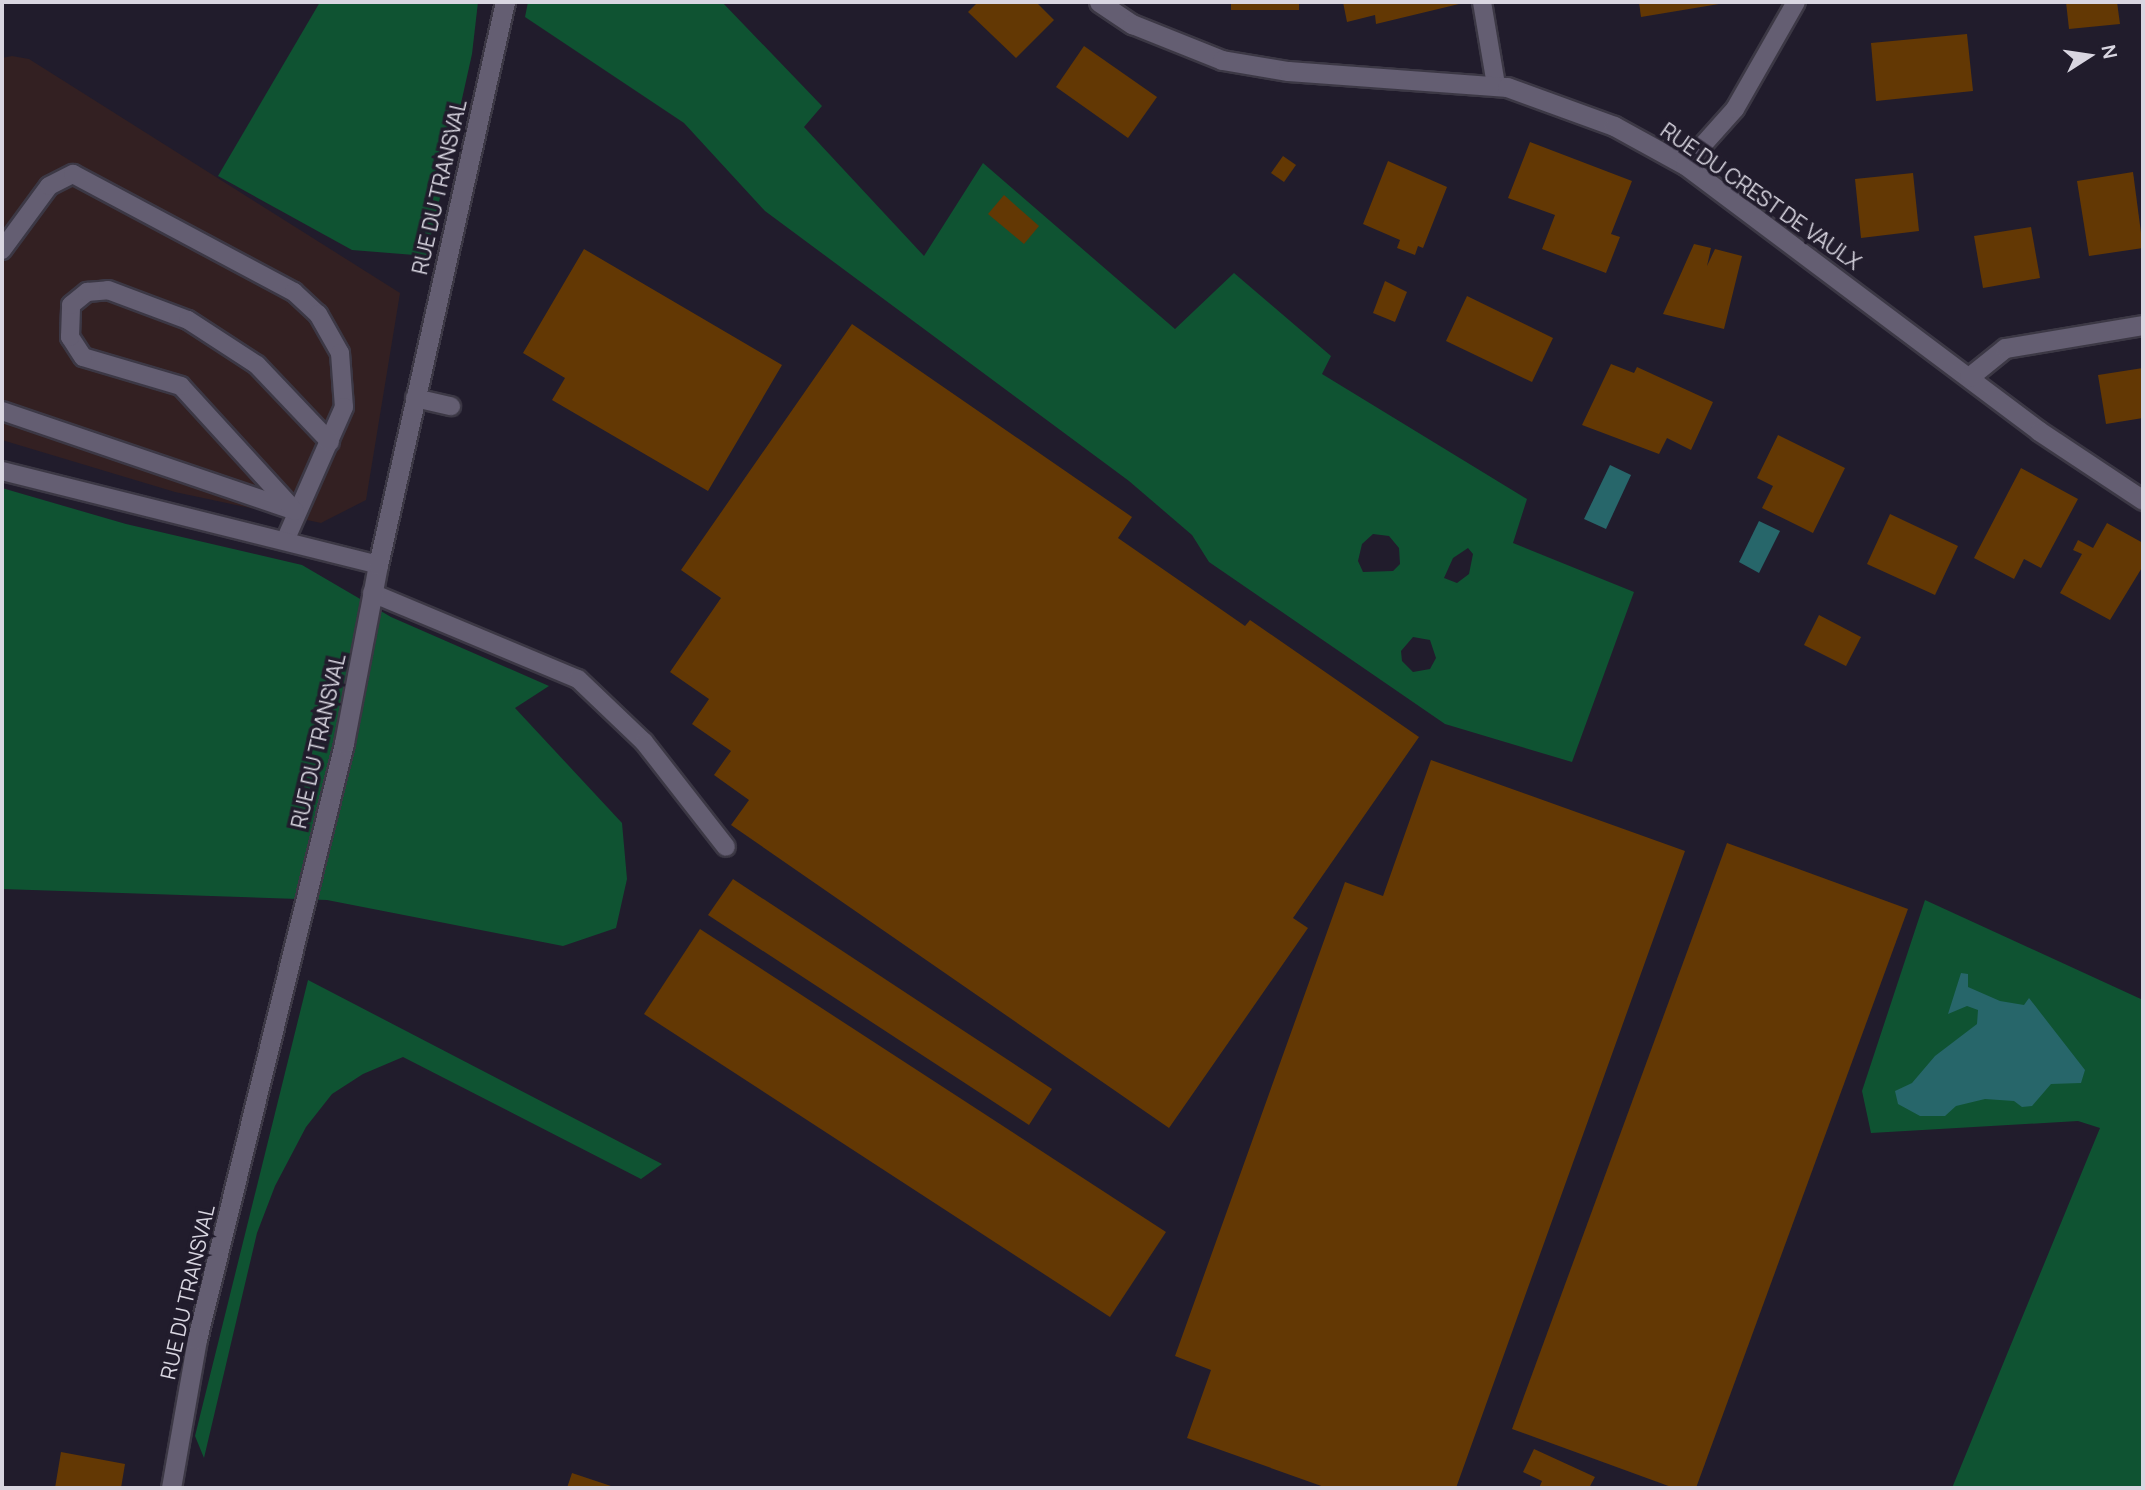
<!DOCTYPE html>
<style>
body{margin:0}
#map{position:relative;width:2145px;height:1490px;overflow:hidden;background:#211c2c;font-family:Manrope,sans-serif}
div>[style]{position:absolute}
.industrial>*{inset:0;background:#332022}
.green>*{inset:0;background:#0f5332}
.water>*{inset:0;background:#27666a}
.building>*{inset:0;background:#633804}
.roads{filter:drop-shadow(2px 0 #3c3845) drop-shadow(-2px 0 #3c3845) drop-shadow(0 2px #3c3845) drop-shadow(0 -2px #3c3845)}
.service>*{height:18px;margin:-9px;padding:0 9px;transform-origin:9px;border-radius:9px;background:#645e72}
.minor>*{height:19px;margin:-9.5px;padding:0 9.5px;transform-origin:9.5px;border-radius:9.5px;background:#645e72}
span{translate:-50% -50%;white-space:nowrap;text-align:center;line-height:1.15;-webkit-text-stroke:7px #211c2c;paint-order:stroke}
.street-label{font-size:21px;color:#d9d6e1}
.frame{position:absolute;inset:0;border:4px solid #d9d6e1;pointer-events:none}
.north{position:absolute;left:2054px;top:21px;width:70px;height:70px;-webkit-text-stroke:5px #211c2c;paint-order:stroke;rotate:78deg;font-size:19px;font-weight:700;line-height:28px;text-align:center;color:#d9d6e1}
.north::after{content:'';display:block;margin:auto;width:24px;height:32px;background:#d9d6e1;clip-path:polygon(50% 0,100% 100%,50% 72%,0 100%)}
</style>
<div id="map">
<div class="industrial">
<i style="clip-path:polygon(12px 56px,29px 59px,400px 293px,366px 500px,321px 523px,175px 492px,2px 440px,2px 58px)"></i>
</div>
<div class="green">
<i style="clip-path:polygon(320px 2px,478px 2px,472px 54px,427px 256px,352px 250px,218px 176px)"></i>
<i style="clip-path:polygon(evenodd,528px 2px,722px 2px,822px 106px,804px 127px,924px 256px,983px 163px,1175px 329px,1234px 273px,1331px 356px,1322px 374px,1527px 499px,1513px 543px,1634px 592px,1572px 762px,1445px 724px,1209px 562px,1192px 535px,1129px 481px,765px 211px,684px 123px,525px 17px,528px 2px,1373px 534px,1389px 536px,1399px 548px,1400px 564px,1393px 571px,1363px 572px,1358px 561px,1362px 544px,1373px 534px,528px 2px,1468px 548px,1473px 554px,1469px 574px,1457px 583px,1444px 578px,1453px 558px,1468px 548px,528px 2px,1413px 637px,1430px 640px,1436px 658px,1430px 669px,1413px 672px,1402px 661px,1401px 651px,1413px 637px)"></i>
<i style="clip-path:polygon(2px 488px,126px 524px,302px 565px,391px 617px,549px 686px,515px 708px,622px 823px,627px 879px,616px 928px,563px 946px,327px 900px,2px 889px)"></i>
<i style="clip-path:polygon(1925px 900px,2143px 1000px,2143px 1488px,1952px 1488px,2100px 1128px,2078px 1121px,1871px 1133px,1862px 1091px)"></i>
<i style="clip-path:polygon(308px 980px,662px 1164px,641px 1179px,403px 1057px,363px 1074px,332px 1094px,306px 1127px,275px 1186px,257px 1233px,204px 1458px,195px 1436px)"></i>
</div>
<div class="water">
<i style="clip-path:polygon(1610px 465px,1631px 475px,1606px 529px,1584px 519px)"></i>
<i style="clip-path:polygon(1759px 521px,1780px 531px,1759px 573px,1739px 562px)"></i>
<i style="clip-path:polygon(1961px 973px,1968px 974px,1968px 987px,2000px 1001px,2024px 1005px,2029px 998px,2085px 1070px,2081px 1083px,2051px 1084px,2032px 1106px,2022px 1107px,2014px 1101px,1985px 1099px,1956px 1106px,1945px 1116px,1920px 1116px,1898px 1104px,1895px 1091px,1912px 1083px,1935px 1056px,1977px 1024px,1978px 1010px,1967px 1006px,1948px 1014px)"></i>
</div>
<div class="building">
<i style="clip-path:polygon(978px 2px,1036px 2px,1054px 20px,1016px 58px,968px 12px)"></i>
<i style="clip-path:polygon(1231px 2px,1299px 2px,1299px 10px,1231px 10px)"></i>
<i style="clip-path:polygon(1343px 2px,1459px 2px,1459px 4px,1376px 24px,1375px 15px,1347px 22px)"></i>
<i style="clip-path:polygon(1639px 2px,1725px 2px,1725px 3px,1641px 17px)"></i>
<i style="clip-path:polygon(2066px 2px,2117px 2px,2120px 24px,2069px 29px)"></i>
<i style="clip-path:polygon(1967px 34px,1973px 91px,1876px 101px,1871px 43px)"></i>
<i style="clip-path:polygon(1084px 46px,1157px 97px,1128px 138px,1056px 87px)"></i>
<i style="clip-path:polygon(1530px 142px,1632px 181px,1611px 234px,1620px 237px,1606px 273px,1542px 249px,1555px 215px,1508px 198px)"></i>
<i style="clip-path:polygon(1283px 156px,1296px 165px,1284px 182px,1271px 173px)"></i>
<i style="clip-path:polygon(1388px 161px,1447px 187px,1423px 248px,1418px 246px,1415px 255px,1397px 248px,1400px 240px,1363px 224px)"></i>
<i style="clip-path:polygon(2133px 172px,2143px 248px,2089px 256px,2077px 181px)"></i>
<i style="clip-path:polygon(1913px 173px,1919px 231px,1861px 238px,1855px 179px)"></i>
<i style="clip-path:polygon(1004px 195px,1039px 226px,1024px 244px,988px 214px)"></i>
<i style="clip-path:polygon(2031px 227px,2040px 278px,1983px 288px,1974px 236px)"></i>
<i style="clip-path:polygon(1694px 244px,1711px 248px,1707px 266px,1715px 249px,1742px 256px,1724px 329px,1663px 314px)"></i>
<i style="clip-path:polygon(584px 249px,782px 365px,708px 491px,552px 400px,565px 378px,523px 353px)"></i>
<i style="clip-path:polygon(1385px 281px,1407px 292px,1395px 322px,1373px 313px)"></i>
<i style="clip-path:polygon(1467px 296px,1553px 338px,1532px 382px,1446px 341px)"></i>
<i style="clip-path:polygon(852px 324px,1132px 517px,1118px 538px,1245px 626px,1250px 620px,1419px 737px,1293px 918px,1308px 928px,1169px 1128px,731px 825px,749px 800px,714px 775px,731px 751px,692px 724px,709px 699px,670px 672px,721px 598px,681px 570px)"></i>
<i style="clip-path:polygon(1611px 364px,1634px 373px,1637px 367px,1713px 402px,1691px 450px,1667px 438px,1659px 454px,1582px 425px)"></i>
<i style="clip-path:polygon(2143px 368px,2143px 418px,2106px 424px,2098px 375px)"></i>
<i style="clip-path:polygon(1778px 435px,1845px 468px,1813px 533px,1762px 508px,1773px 486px,1757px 478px)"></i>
<i style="clip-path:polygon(2021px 468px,2078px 499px,2041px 568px,2024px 559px,2014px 579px,1974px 558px)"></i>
<i style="clip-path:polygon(1890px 514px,1958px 546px,1935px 595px,1867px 564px)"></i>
<i style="clip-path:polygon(2107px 523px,2143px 543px,2143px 566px,2110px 620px,2060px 593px,2082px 554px,2073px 550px,2078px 540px,2093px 548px)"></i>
<i style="clip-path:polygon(1819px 615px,1861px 637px,1846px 666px,1804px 645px)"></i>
<i style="clip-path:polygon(1431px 760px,1685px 851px,1456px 1488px,1327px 1488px,1187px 1438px,1211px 1370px,1175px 1356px,1345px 882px,1383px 896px)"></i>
<i style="clip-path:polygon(1727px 843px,1908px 909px,1696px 1488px,1674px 1488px,1512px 1429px)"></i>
<i style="clip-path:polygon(733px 879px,1052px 1089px,1029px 1125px,708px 915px)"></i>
<i style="clip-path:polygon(700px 929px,1166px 1232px,1110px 1317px,644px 1014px)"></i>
<i style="clip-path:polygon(1534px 1449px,1595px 1477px,1589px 1488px,1539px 1488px,1542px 1481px,1523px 1472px)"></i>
<i style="clip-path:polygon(61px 1452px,125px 1464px,121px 1488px,55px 1488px)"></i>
<i style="clip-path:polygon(572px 1473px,617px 1488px,567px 1488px)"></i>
</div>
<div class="roads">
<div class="service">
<i style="left:1482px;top:2px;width:84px;rotate:80.4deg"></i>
<i style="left:1685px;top:165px;width:75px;rotate:-48.2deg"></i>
<i style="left:1735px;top:109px;width:123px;rotate:-60.3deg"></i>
<i style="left:2px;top:250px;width:79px;rotate:-53.7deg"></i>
<i style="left:49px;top:186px;width:27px;rotate:-27deg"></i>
<i style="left:73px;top:174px;width:251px;rotate:28.1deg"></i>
<i style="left:294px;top:292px;width:33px;rotate:43deg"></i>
<i style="left:318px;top:314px;width:45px;rotate:60.6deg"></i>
<i style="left:340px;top:353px;width:54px;rotate:85.8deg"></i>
<i style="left:344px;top:407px;width:146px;rotate:113.8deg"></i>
<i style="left:415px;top:398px;width:37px;rotate:13deg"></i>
<i style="left:2px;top:411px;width:306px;rotate:18.8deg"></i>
<i style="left:2px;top:471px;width:388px;rotate:14deg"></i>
<i style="left:295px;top:511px;width:169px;rotate:-132.4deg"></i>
<i style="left:181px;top:386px;width:102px;rotate:-163.5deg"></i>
<i style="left:83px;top:357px;width:24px;rotate:-123deg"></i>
<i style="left:70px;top:337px;width:32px;rotate:-88deg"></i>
<i style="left:71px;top:305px;width:21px;rotate:-39deg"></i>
<i style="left:87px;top:292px;width:21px;rotate:-5deg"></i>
<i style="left:108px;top:290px;width:85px;rotate:20.6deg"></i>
<i style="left:188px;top:320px;width:82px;rotate:33.1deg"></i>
<i style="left:257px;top:365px;width:106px;rotate:46.5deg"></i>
<i style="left:372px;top:593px;width:223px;rotate:22.7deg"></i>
<i style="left:578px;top:679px;width:91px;rotate:43.7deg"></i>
<i style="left:644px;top:742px;width:133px;rotate:52deg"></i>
</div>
<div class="minor">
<i style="left:1099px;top:2px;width:40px;rotate:34deg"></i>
<i style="left:1132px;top:24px;width:97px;rotate:21.8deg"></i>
<i style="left:1222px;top:60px;width:67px;rotate:9.5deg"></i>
<i style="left:1288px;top:71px;width:220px;rotate:4.2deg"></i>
<i style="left:1507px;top:87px;width:114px;rotate:20deg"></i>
<i style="left:1614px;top:126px;width:81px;rotate:28.8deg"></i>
<i style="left:1685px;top:165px;width:443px;rotate:36.9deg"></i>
<i style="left:2039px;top:431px;width:125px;rotate:33.6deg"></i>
<i style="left:1969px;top:377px;width:46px;rotate:-38.9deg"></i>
<i style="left:2005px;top:348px;width:140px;rotate:-9.5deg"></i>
<i style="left:171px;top:1488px;width:151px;rotate:-80.1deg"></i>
<i style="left:197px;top:1339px;width:614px;rotate:-76.14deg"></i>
<i style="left:344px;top:743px;width:181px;rotate:-79.2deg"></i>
<i style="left:378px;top:565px;width:577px;rotate:-77.29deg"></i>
</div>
</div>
<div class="street-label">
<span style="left:439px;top:187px;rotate:-77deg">RUE DU TRANSVAL</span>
<span style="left:1761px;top:196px;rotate:35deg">RUE DU CREST DE VAULX</span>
<span style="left:318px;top:741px;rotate:-77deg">RUE DU TRANSVAL</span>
<span style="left:187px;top:1292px;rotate:-77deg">RUE DU TRANSVAL</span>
</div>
<div class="frame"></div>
<div class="north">N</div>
</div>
